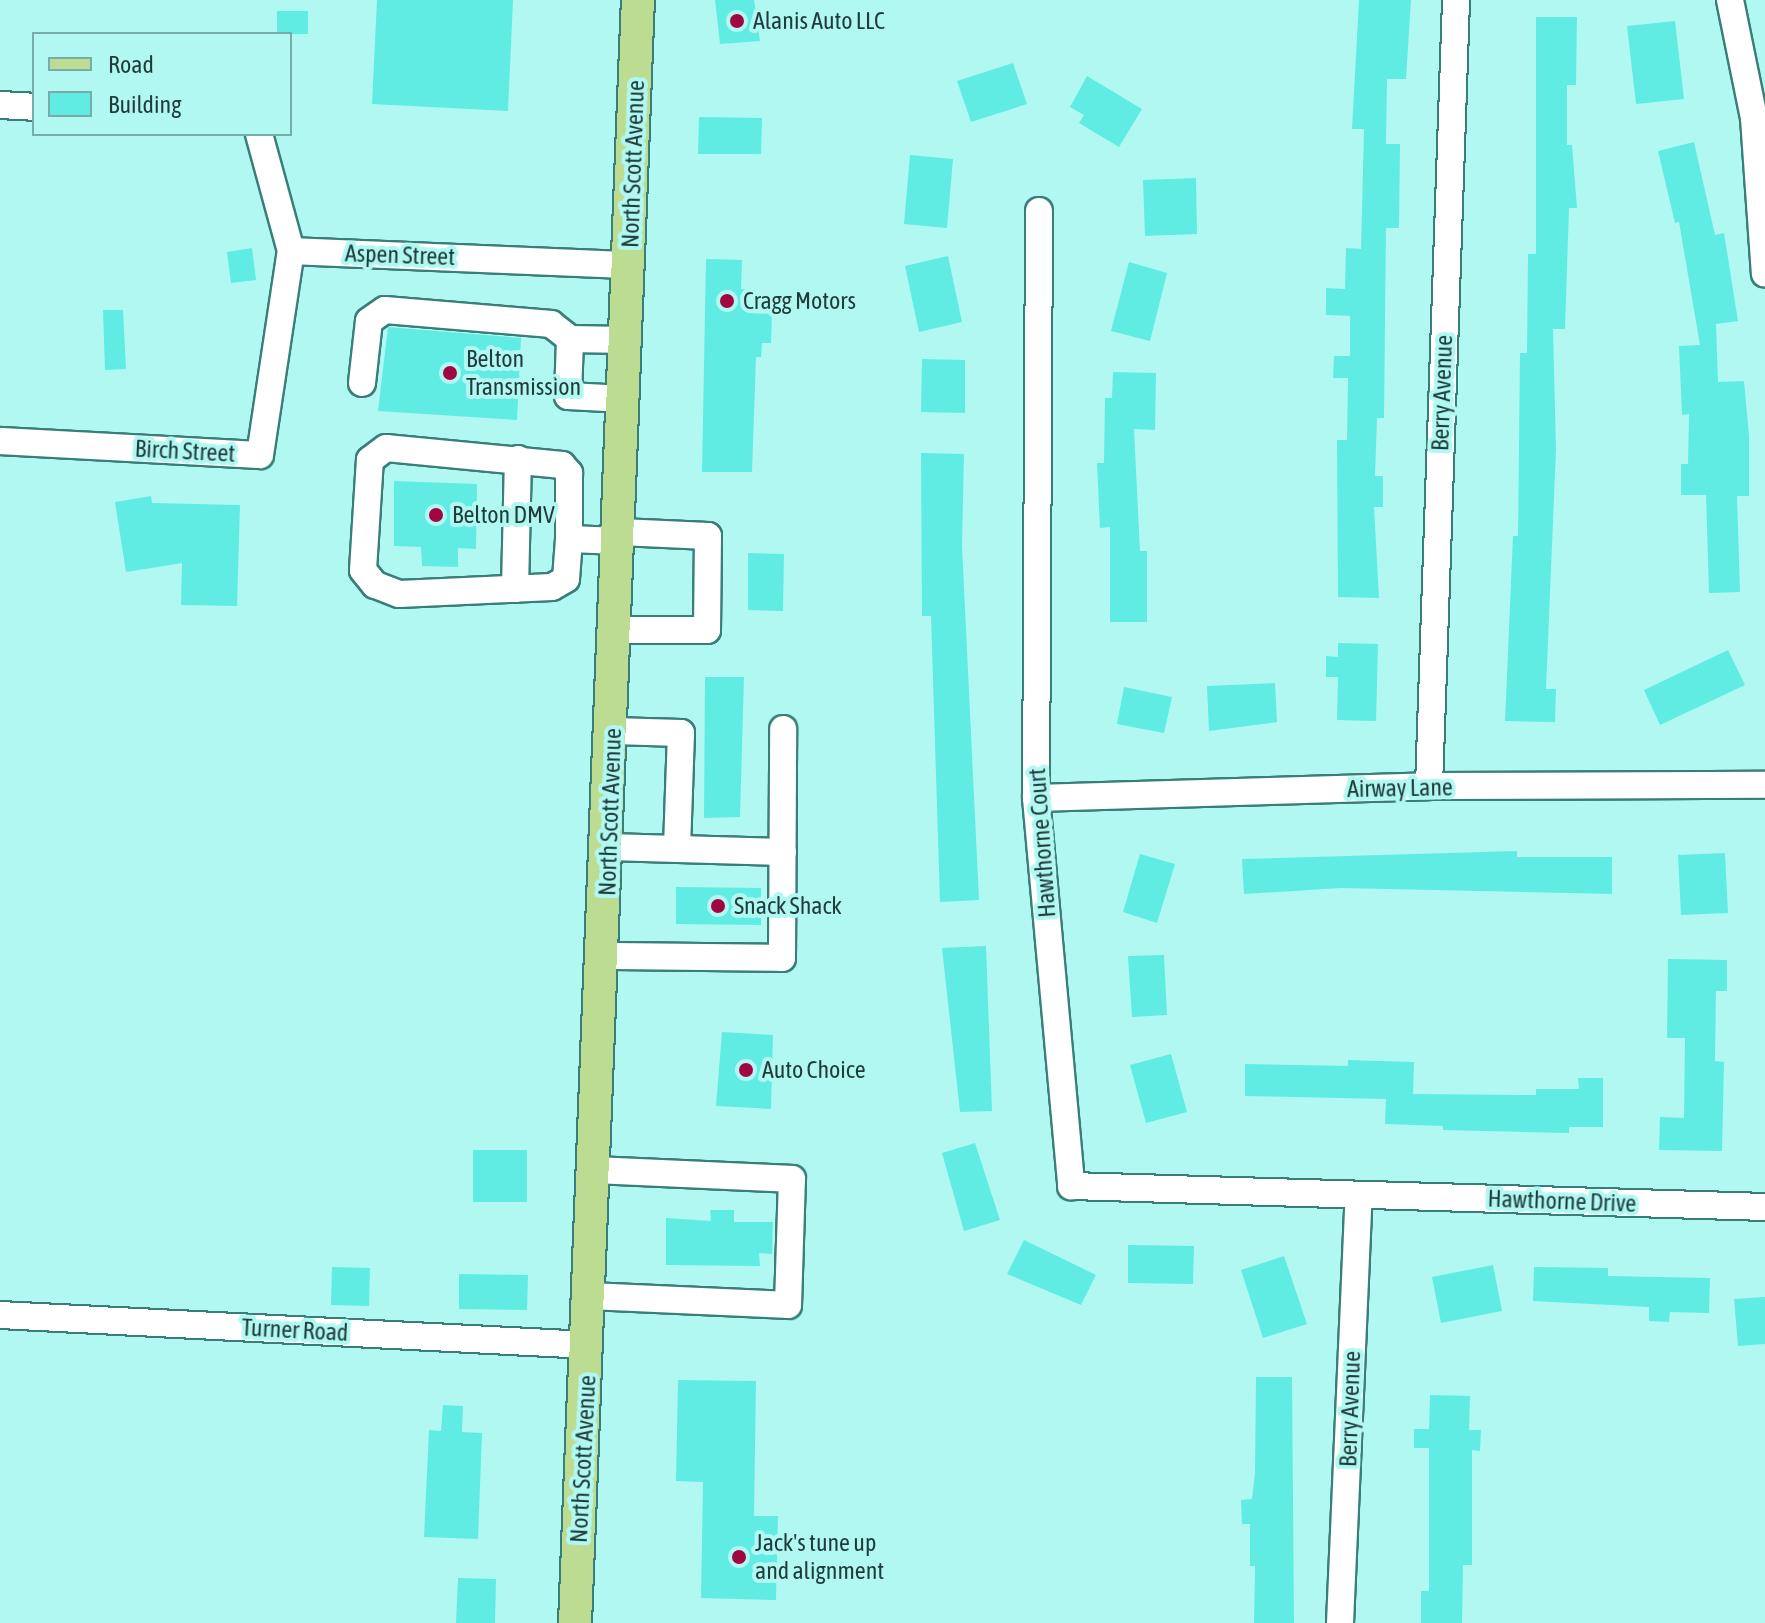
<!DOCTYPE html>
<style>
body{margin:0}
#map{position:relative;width:1765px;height:1623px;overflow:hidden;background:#b1f8f2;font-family:"Asap Condensed",sans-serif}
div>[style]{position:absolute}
.building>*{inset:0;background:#60ece3}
.roads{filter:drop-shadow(2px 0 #397e79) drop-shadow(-2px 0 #397e79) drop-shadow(0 2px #397e79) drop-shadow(0 -2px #397e79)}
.minor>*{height:26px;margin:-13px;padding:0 13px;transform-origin:13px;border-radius:13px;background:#fff}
.major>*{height:32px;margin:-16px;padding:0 16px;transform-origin:16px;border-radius:16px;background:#bcdc91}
.dots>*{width:22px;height:22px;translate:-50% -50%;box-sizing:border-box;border:4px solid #b1f8f2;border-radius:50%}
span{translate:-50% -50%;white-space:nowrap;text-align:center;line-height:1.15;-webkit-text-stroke:8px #b1f8f2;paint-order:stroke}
.poi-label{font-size:24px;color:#1f3c3a}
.left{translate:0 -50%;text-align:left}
.street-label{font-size:24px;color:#1f3c3a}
.legend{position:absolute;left:32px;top:32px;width:260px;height:104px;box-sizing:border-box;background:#b1f8f2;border:2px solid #77ada8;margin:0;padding:10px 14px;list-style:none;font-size:24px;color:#1f3c3a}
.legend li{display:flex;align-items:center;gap:16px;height:40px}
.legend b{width:40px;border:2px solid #77ada8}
</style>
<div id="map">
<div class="building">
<i style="clip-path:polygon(377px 0,513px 0,508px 111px,372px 104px)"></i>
<i style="clip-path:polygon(715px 0,754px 0,760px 41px,720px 44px)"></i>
<i style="clip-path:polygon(1359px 0,1411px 0,1406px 79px,1387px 79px,1386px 144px,1400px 144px,1399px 228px,1386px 228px,1384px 418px,1377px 418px,1375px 476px,1383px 476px,1383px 507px,1374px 507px,1379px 598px,1338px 597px,1337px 440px,1347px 440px,1348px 378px,1333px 378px,1334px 356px,1350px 356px,1350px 316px,1326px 315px,1326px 288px,1345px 289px,1346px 248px,1361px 249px,1364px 129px,1352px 129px)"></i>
<i style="clip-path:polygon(277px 11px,308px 11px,308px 34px,277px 34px)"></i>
<i style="clip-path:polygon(1536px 17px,1577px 17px,1576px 85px,1567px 85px,1567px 145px,1572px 145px,1577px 208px,1569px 208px,1565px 329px,1553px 329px,1556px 449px,1546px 689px,1556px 689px,1555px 722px,1505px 721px,1513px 536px,1518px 536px,1520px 353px,1527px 353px,1528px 254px,1536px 254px)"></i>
<i style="clip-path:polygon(1675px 21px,1684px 99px,1636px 104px,1627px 26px)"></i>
<i style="clip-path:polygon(1013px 63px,1027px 104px,971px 122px,957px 81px)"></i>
<i style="clip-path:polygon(1087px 76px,1142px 109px,1119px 147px,1079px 123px,1084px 115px,1070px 107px)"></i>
<i style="clip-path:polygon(699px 117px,762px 118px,761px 154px,698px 154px)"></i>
<i style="clip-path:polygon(1694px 142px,1715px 235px,1724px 233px,1738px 321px,1716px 324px,1718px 382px,1744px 381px,1749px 436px,1749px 496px,1737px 496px,1740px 592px,1709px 593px,1706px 495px,1681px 495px,1681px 464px,1688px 464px,1689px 414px,1682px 415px,1679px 346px,1700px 345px,1679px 222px,1675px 223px,1658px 151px)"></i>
<i style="clip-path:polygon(910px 155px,953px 159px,947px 228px,904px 224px)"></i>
<i style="clip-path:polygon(1196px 178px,1197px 234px,1145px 236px,1143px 180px)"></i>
<i style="clip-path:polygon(252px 248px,256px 280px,231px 283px,227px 252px)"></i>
<i style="clip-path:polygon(948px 256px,962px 322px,919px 332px,905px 266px)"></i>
<i style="clip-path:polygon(706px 259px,742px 260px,741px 289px,749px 290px,748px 313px,772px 314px,771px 343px,762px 343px,761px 357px,756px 357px,752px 472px,702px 472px)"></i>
<i style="clip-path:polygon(1129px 262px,1167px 273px,1150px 341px,1111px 331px)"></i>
<i style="clip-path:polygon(103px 310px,123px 310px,126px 369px,105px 370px)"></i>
<i style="clip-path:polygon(388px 327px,521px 338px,517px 420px,378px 411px)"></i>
<i style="clip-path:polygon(922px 359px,965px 360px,965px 413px,921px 412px)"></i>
<i style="clip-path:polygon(1113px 372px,1156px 373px,1155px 430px,1134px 429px,1140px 551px,1147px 551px,1147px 622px,1110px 622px,1110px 527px,1100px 528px,1097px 463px,1104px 463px,1105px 398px,1112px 398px)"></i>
<i style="clip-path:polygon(921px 453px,964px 454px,962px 546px,979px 900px,940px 902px,931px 616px,922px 616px)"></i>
<i style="clip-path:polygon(394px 481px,477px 484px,476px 549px,458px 548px,458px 567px,422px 566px,421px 547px,394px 546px)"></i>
<i style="clip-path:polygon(151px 496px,152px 503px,240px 505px,237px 606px,181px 605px,182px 563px,126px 572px,115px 502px)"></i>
<i style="clip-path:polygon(748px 553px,784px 554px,783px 611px,748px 610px)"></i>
<i style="clip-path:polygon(1338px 643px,1378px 644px,1376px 721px,1337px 720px,1338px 677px,1326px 677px,1326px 656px,1338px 657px)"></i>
<i style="clip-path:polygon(1728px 650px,1745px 685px,1660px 725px,1644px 690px)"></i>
<i style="clip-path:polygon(705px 677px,744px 677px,740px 817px,704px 818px)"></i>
<i style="clip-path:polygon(1275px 683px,1277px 722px,1209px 731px,1207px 686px)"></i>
<i style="clip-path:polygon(1124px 687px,1172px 697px,1164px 733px,1117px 724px)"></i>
<i style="clip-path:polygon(1517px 851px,1517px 857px,1612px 857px,1612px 894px,1341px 888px,1244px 894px,1242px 859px)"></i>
<i style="clip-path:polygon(1725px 853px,1728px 913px,1681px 915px,1678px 855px)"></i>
<i style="clip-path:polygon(1140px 854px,1175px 864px,1157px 923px,1123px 912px)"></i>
<i style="clip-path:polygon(676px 887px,761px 888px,761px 925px,676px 924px)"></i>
<i style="clip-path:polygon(986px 946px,992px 1111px,960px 1112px,942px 948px)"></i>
<i style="clip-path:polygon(1164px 955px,1167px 1015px,1132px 1017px,1128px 956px)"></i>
<i style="clip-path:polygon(1668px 959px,1727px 960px,1727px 991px,1716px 991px,1715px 1061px,1724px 1062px,1722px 1151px,1659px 1150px,1660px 1117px,1684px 1118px,1685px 1038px,1667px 1038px)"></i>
<i style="clip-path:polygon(722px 1032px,773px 1035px,771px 1109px,716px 1106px)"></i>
<i style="clip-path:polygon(1171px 1054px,1187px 1112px,1146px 1123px,1130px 1065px)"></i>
<i style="clip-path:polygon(1348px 1060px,1414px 1062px,1413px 1094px,1536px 1095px,1536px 1089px,1579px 1089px,1578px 1078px,1603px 1078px,1603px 1127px,1569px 1127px,1569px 1133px,1443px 1130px,1443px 1126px,1385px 1124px,1386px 1099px,1245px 1096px,1245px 1064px,1348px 1066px)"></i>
<i style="clip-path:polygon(975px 1143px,1000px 1220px,964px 1231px,942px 1153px)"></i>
<i style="clip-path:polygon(473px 1150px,527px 1150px,527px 1202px,473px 1202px)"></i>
<i style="clip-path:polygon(710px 1210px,734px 1210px,734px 1222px,773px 1222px,772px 1254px,759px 1253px,760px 1266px,666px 1265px,666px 1218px,711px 1221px)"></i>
<i style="clip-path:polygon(1024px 1240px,1096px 1275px,1081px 1305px,1007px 1274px)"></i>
<i style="clip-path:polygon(1128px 1245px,1194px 1246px,1193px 1284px,1128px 1283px)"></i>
<i style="clip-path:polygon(1284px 1256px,1307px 1324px,1263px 1338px,1241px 1270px)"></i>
<i style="clip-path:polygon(1493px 1265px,1502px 1311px,1441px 1323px,1432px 1277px)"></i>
<i style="clip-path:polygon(332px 1267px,370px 1268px,369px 1306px,331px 1305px)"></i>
<i style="clip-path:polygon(1534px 1267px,1608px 1268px,1608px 1276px,1710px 1278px,1709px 1313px,1670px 1312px,1669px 1322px,1649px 1321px,1649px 1307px,1533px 1301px)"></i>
<i style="clip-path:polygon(459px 1274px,528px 1275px,527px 1310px,459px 1309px)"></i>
<i style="clip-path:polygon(1765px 1297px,1765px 1344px,1738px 1346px,1734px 1299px)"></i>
<i style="clip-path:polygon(1256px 1377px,1292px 1377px,1294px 1623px,1254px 1623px,1255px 1566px,1250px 1566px,1250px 1524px,1242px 1524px,1241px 1500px,1252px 1499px,1255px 1473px)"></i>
<i style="clip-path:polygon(678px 1380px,756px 1381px,754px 1516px,778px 1516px,776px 1600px,701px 1598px,703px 1482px,676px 1481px)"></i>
<i style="clip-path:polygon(1430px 1395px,1470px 1396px,1469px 1430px,1481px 1430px,1480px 1451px,1472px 1450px,1472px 1565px,1463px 1565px,1462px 1623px,1421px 1623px,1421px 1591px,1429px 1591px,1429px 1448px,1414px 1448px,1414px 1429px,1429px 1429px)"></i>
<i style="clip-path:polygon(443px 1405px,463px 1406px,462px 1432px,482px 1433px,478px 1539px,424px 1537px,429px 1430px,441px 1431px)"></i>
<i style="clip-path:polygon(458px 1578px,496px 1579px,495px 1623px,456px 1623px)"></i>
</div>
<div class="roads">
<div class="minor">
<i style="left:1730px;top:0;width:120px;rotate:78.5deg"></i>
<i style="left:1754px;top:118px;width:156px;rotate:86deg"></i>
<i style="left:0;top:105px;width:34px;rotate:3deg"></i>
<i style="left:259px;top:134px;width:121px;rotate:74.7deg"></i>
<i style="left:291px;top:251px;width:339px;rotate:2.4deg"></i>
<i style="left:1039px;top:211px;width:587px;rotate:90.29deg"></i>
<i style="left:1036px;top:798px;width:390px;rotate:84.8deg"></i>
<i style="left:1071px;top:1186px;width:694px;rotate:1.73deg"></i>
<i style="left:570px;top:339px;width:57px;rotate:92deg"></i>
<i style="left:568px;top:396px;width:57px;rotate:3deg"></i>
<i style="left:362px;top:383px;width:62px;rotate:-83.6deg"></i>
<i style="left:369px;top:321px;width:19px;rotate:-35deg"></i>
<i style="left:385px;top:310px;width:167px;rotate:4.8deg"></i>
<i style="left:551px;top:324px;width:24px;rotate:38deg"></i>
<i style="left:570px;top:339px;width:57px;rotate:1deg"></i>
<i style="left:0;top:441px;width:260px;rotate:3.1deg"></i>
<i style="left:260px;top:455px;width:206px;rotate:-81.4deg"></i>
<i style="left:569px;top:539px;width:40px;rotate:94.3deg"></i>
<i style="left:566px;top:579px;width:16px;rotate:150deg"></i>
<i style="left:552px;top:587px;width:153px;rotate:177.4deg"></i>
<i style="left:399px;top:594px;width:26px;rotate:-159deg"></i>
<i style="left:375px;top:585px;width:19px;rotate:-129deg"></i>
<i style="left:363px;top:570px;width:110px;rotate:-86.4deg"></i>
<i style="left:370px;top:460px;width:20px;rotate:-37deg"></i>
<i style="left:386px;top:448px;width:177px;rotate:5.5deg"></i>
<i style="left:562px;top:465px;width:11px;rotate:49deg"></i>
<i style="left:569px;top:473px;width:66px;rotate:90deg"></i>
<i style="left:569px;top:539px;width:51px;rotate:2.2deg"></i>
<i style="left:515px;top:589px;width:130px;rotate:-88.7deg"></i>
<i style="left:616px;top:630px;width:91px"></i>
<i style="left:707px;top:630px;width:94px;rotate:-89.4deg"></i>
<i style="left:708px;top:536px;width:88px;rotate:-177.4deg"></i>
<i style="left:613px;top:731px;width:68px;rotate:1.7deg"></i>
<i style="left:681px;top:733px;width:116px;rotate:92deg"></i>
<i style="left:1429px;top:786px;width:786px;rotate:-88.03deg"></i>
<i style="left:1036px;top:798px;width:393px;rotate:-1.7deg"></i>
<i style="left:1429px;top:786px;width:336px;rotate:-0.2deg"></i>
<i style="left:608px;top:847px;width:175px;rotate:1.6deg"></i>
<i style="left:604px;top:956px;width:178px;rotate:0.6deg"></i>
<i style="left:782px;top:958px;width:229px;rotate:-89.7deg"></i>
<i style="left:591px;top:1296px;width:197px;rotate:2.6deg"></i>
<i style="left:788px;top:1305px;width:126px;rotate:-88.2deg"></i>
<i style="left:792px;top:1179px;width:196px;rotate:-177.4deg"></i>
<i style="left:0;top:1315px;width:590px;rotate:2.92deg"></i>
<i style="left:1340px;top:1623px;width:428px;rotate:-87.5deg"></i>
</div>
<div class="major">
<i style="left:575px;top:1623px;width:1624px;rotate:-87.78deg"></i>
</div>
</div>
<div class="dots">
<i style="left:737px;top:21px;background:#a20642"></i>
<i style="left:727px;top:301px;background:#a20642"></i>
<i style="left:450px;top:373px;background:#a20642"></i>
<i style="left:436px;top:515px;background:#a20642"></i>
<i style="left:718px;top:906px;background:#a20642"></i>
<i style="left:746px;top:1070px;background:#a20642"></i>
<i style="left:739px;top:1557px;background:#a20642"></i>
</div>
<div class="poi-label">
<span class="left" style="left:753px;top:21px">Alanis Auto LLC</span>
<span class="left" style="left:743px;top:301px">Cragg Motors</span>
<span class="left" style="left:466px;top:373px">Belton<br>Transmission</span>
<span class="left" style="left:452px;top:515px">Belton DMV</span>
<span class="left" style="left:734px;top:906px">Snack Shack</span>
<span class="left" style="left:762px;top:1070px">Auto Choice</span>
<span class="left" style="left:755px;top:1557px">Jack's tune up<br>and alignment</span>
</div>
<div class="street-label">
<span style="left:633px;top:164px;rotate:-88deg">North Scott Avenue</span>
<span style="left:400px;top:255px;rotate:2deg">Aspen Street</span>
<span style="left:1442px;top:393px;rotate:-88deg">Berry Avenue</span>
<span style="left:185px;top:451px;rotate:3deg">Birch Street</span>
<span style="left:1400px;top:788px;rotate:-1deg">Airway Lane</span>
<span style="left:610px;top:812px;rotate:-88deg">North Scott Avenue</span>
<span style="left:1042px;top:843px;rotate:-94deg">Hawthorne Court</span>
<span style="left:1562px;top:1201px;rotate:2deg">Hawthorne Drive</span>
<span style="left:295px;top:1330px;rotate:3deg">Turner Road</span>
<span style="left:1350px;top:1409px;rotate:-88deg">Berry Avenue</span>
<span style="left:583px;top:1459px;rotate:-87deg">North Scott Avenue</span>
</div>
<ul class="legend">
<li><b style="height:10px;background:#bcdc91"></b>Road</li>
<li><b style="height:22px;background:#60ece3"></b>Building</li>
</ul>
</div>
